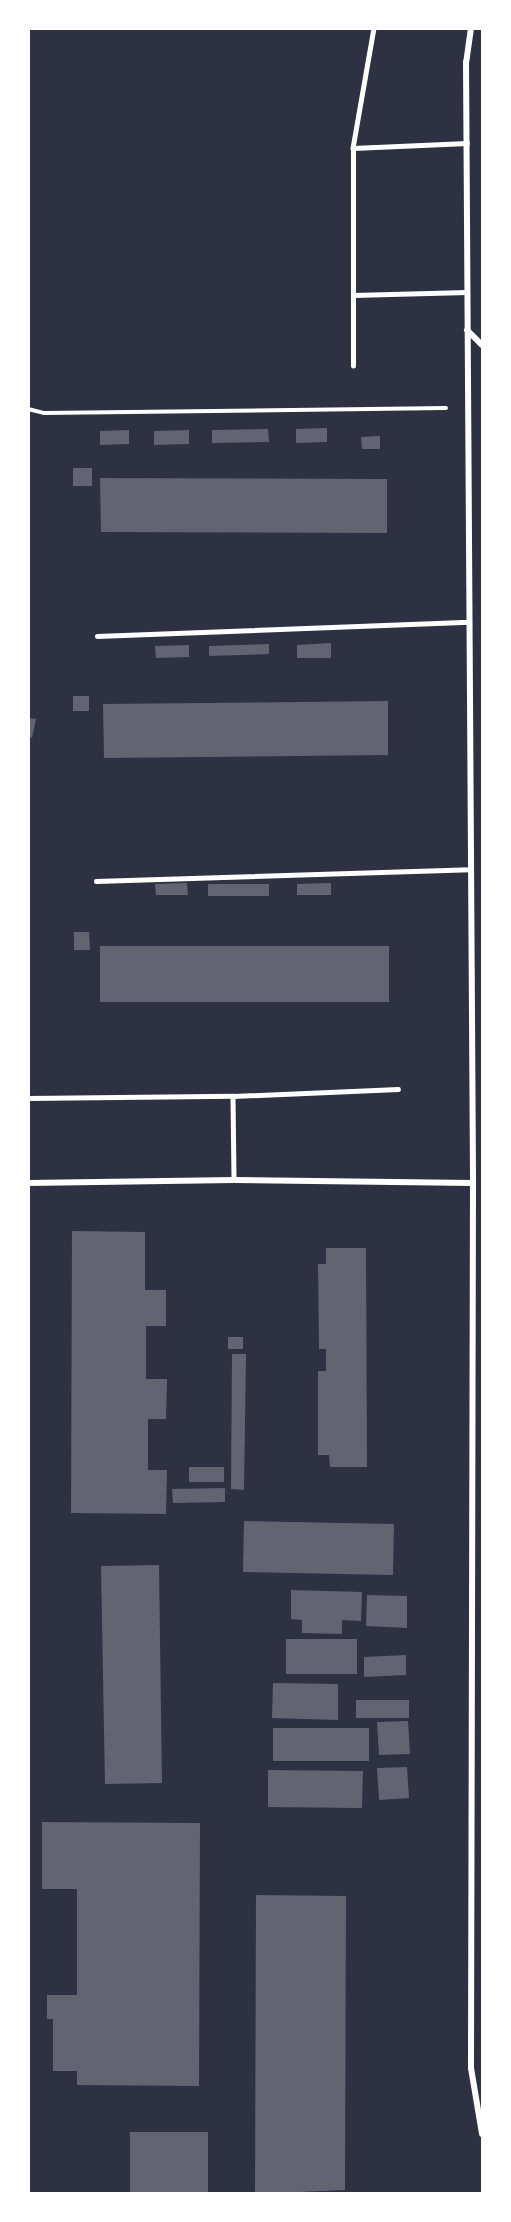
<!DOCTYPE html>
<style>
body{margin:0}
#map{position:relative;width:511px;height:2222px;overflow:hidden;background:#2d3142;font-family:"Noto Sans",sans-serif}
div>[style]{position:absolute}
.building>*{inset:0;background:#626471}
.path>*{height:4px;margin:-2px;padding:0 2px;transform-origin:2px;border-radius:2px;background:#fff}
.service>*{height:4.5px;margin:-2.25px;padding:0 2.25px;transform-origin:2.25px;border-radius:2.25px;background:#fff}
.minor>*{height:6px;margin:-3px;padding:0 3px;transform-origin:3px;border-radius:3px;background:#fff}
span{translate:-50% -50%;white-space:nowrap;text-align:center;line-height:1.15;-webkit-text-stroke:4.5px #fff;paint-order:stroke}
.frame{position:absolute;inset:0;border:30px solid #fff;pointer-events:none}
</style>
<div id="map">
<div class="building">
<i style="clip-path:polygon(327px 428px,327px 442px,296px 443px,296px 429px)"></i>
<i style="clip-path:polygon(268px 429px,269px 442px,212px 443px,212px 430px)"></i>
<i style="clip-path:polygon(129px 430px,129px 444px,100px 445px,100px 431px)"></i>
<i style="clip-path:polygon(189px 430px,189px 444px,154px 445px,154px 431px)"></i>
<i style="clip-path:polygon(380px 436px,380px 449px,362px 449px,361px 437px)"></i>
<i style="clip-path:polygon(73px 468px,92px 468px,92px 486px,73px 486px)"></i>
<i style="clip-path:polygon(100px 478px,387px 479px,387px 533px,101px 532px)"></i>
<i style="clip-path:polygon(331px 643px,331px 658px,297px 658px,297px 645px)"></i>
<i style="clip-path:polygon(269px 644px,269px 654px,209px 656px,209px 646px)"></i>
<i style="clip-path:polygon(189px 645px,189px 657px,156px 658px,155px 646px)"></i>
<i style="clip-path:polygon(73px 696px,89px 696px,89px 711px,73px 711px)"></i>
<i style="clip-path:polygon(388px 701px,388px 755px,104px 758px,103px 704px)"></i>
<i style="clip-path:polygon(28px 718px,36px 719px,32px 738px,28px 737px)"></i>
<i style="clip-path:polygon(187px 883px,188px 895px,156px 895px,155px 884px)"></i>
<i style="clip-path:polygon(331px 883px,331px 895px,297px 895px,297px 884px)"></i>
<i style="clip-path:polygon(208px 884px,269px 884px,269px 896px,208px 896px)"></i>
<i style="clip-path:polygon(74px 932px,89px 932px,90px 950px,74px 950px)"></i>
<i style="clip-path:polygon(100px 946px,389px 946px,389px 1002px,100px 1002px)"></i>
<i style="clip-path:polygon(72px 1231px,145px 1232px,145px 1290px,166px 1290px,166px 1326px,146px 1326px,146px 1379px,167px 1379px,166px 1419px,148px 1419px,148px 1470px,167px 1470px,166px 1514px,71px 1513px)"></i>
<i style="clip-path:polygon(326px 1248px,366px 1248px,367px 1467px,330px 1467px,329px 1455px,318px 1455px,318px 1371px,326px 1371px,326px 1349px,319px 1349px,318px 1264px,326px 1264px)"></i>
<i style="clip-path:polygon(228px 1337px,243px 1337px,243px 1349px,228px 1349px)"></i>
<i style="clip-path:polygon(232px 1354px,246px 1354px,244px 1490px,231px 1489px)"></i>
<i style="clip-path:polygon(189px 1467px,224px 1467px,224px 1482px,189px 1482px)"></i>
<i style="clip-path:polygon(225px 1488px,225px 1502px,173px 1503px,172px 1489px)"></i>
<i style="clip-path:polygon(244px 1521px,394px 1524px,393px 1575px,243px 1572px)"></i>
<i style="clip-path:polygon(159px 1565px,162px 1783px,105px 1784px,101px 1566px)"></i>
<i style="clip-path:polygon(291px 1590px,362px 1592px,361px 1621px,342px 1620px,342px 1634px,302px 1633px,302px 1620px,291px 1619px)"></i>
<i style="clip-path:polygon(367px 1595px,407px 1596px,407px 1628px,366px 1626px)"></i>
<i style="clip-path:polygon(286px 1639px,357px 1639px,357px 1674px,286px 1674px)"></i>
<i style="clip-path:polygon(406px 1655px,406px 1675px,364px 1677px,364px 1657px)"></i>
<i style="clip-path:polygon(273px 1683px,338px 1684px,338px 1720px,272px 1718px)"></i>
<i style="clip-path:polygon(356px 1700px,409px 1700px,409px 1718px,356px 1718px)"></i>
<i style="clip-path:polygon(408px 1721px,410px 1754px,379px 1755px,377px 1722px)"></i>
<i style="clip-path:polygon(273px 1728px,369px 1728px,369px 1761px,273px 1761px)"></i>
<i style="clip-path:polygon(407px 1767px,409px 1798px,379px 1800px,377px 1768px)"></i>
<i style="clip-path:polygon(268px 1770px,363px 1771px,362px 1808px,268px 1807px)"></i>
<i style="clip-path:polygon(42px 1822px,200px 1823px,199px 2086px,77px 2085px,77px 2071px,53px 2071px,53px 2019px,47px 2019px,47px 1995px,77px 1995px,77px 1889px,42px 1889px)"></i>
<i style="clip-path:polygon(256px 1895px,346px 1896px,345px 2190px,255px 2194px)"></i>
<i style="clip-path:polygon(130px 2132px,208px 2132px,208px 2194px,130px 2194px)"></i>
</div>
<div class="path">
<i style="left:28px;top:409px;width:16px;rotate:14deg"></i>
<i style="left:44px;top:413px;width:402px;rotate:-0.7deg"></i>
</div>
<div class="service">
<i style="left:374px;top:28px;width:122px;rotate:99.9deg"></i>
<i style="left:353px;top:148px;width:114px;rotate:-2.5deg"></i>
<i style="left:353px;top:295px;width:114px;rotate:-1.5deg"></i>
<i style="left:353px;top:366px;width:218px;rotate:-90deg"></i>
<i style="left:97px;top:636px;width:372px;rotate:-2.2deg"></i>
<i style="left:96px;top:881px;width:374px;rotate:-1.8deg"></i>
<i style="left:233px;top:1096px;width:84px;rotate:89.3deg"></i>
<i style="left:28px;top:1098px;width:205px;rotate:-0.6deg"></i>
<i style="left:233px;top:1096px;width:165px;rotate:-2.4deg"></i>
</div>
<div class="minor">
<i style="left:471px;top:28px;width:34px;rotate:98deg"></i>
<i style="left:466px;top:62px;width:1121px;rotate:89.64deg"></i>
<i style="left:473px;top:1183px;width:885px;rotate:90.13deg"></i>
<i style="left:471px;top:2068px;width:67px;rotate:80.5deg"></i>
<i style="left:467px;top:330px;width:21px;rotate:45deg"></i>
<i style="left:28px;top:1183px;width:206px;rotate:-0.8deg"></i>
<i style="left:234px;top:1180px;width:239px;rotate:0.7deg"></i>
</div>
<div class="frame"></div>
</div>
